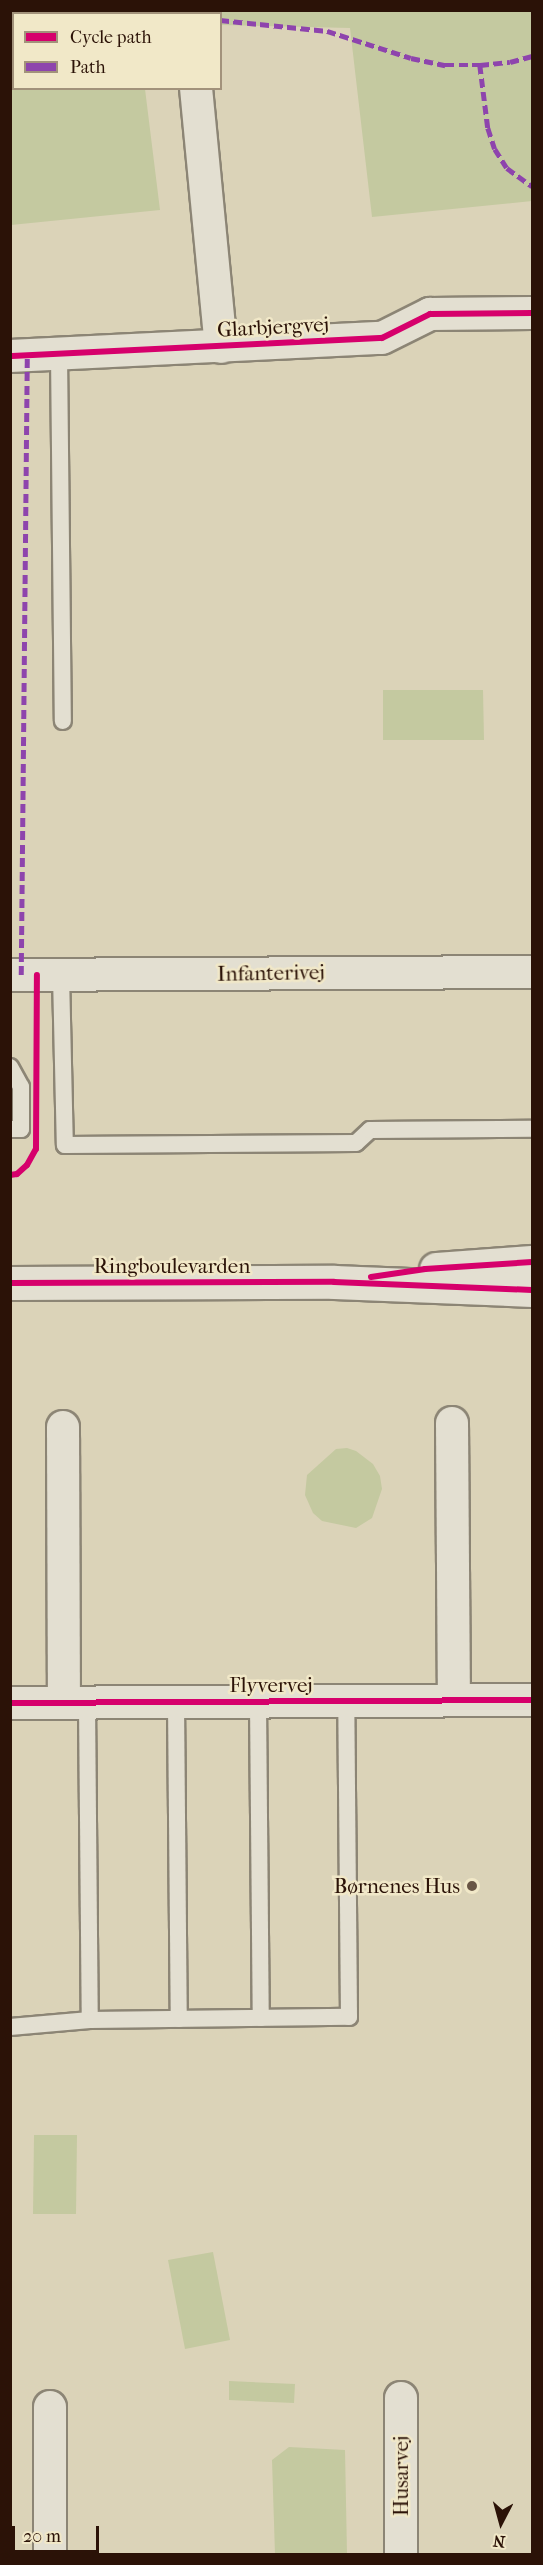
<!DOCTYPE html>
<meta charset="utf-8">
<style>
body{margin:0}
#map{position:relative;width:543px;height:2565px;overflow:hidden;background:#dbd3b8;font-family:"IM FELL French Canon",serif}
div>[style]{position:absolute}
.green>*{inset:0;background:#c4c9a0}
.roads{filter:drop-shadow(2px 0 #8c8575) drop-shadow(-2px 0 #8c8575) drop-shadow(0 2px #8c8575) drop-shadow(0 -2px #8c8575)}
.lane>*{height:16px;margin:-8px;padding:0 8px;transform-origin:8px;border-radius:8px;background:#e3dfd1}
.street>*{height:32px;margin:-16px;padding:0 16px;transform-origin:16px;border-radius:16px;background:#e3dfd1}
.secondary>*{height:33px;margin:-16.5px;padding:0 16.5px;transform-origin:16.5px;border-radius:16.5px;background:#e3dfd1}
.quiet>*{height:4.5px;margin-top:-2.25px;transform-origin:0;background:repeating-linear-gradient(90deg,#8e44ad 0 9px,transparent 0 13.5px)}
.cycleway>*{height:6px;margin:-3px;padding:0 3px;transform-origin:3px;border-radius:3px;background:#d6006c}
.dots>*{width:16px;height:16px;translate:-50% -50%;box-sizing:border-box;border:3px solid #f1e8c8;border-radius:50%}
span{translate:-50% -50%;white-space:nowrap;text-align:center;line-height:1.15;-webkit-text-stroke:5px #f1e8c8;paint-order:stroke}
.street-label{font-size:21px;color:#2b1207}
.poi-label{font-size:21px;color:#2b1207}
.right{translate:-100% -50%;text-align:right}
.frame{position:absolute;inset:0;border:12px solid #2b1207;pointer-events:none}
.legend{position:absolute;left:12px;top:12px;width:210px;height:78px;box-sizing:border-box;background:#f1e8c8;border:2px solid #a2927b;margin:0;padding:8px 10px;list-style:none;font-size:18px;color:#2b1207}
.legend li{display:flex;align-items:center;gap:12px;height:30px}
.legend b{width:30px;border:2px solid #a2927b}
.north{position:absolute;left:471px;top:2493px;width:60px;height:60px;-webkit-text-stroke:4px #f1e8c8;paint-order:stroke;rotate:186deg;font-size:16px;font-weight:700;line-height:24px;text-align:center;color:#2b1207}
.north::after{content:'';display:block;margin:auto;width:21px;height:27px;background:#2b1207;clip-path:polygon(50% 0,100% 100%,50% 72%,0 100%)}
.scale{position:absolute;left:12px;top:2526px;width:87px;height:27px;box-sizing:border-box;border:3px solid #2b1207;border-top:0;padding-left:8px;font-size:18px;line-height:21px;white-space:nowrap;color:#2b1207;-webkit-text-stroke:4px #f1e8c8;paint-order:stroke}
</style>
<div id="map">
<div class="green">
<i style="clip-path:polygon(11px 10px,532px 11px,532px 201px,372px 217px,350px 28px,221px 25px,220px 14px,14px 14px,14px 88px,145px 89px,160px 210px,11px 225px)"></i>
<i style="clip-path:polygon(383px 690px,483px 690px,484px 740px,383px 740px)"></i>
<i style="clip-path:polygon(347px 1448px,356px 1451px,373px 1464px,380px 1476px,382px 1489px,372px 1518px,356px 1528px,322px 1521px,313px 1513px,305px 1495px,307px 1475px,336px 1449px)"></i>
<i style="clip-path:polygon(34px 2135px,77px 2135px,76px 2214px,33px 2214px)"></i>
<i style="clip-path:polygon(213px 2252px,230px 2340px,185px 2349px,168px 2260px)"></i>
<i style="clip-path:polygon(229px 2381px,295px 2384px,294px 2403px,229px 2400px)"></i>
<i style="clip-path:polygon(289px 2447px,345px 2450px,347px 2554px,275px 2554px,272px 2460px)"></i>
</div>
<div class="roads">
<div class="lane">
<i style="left:59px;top:354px;width:367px;rotate:89.4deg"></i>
<i style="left:61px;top:975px;width:170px;rotate:88.7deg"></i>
<i style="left:65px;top:1145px;width:291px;rotate:-0.4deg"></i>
<i style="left:356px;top:1143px;width:19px;rotate:-43deg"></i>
<i style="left:370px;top:1130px;width:162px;rotate:-0.4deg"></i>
<i style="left:10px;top:1067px;width:23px;rotate:61deg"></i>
<i style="left:21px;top:1087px;width:42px;rotate:90deg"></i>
<i style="left:21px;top:1129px;width:11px;rotate:180deg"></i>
<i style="left:176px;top:1702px;width:317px;rotate:89.5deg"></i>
<i style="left:258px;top:1702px;width:316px;rotate:89.5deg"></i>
<i style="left:87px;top:1703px;width:317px;rotate:89.5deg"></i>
<i style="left:90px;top:2020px;width:259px;rotate:-0.7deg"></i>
<i style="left:349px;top:2017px;width:316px;rotate:-90.5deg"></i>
<i style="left:10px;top:2027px;width:80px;rotate:-5deg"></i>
</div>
<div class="street">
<i style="left:196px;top:88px;width:260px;rotate:84.5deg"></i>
<i style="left:10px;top:356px;width:372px;rotate:-2.8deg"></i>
<i style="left:382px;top:338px;width:54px;rotate:-26.6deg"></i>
<i style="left:430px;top:314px;width:102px;rotate:-0.6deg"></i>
<i style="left:10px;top:975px;width:522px;rotate:-0.33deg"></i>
<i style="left:452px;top:1423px;width:277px;rotate:89.6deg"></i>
<i style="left:63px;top:1427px;width:276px;rotate:89.8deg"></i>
<i style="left:10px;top:1703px;width:522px;rotate:-0.33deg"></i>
<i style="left:401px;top:2398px;width:156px;rotate:90deg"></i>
<i style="left:50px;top:2554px;width:147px;rotate:-90deg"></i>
</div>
<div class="secondary">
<i style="left:436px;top:1269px;width:96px;rotate:-4.2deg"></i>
<i style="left:10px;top:1283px;width:324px;rotate:-0.2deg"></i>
<i style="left:334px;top:1282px;width:198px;rotate:2.3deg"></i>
</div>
</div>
<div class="quiet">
<i style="left:179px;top:10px;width:6px;rotate:45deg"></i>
<i style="left:220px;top:20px;width:108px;rotate:5.9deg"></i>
<i style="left:327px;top:31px;width:88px;rotate:17.8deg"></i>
<i style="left:411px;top:58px;width:35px;rotate:12deg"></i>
<i style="left:445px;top:65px;width:35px"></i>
<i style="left:480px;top:65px;width:30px;rotate:-6deg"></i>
<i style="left:510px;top:62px;width:23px;rotate:-15deg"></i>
<i style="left:10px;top:22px;width:4px"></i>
<i style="left:480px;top:65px;width:64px;rotate:82.8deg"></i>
<i style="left:488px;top:128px;width:22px;rotate:72deg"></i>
<i style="left:495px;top:149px;width:22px;rotate:58deg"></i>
<i style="left:507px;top:168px;width:31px;rotate:36deg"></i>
<i style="left:21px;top:975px;width:619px;rotate:-89.44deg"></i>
</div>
<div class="cycleway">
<i style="left:10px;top:356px;width:372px;rotate:-2.8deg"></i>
<i style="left:382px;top:338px;width:54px;rotate:-26.6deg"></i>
<i style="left:430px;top:314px;width:102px;rotate:-0.6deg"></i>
<i style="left:10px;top:1175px;width:7px;rotate:-8deg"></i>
<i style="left:17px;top:1174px;width:13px;rotate:-42deg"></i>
<i style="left:27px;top:1165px;width:18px;rotate:-61deg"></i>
<i style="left:36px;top:1149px;width:174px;rotate:-89.7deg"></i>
<i style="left:371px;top:1277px;width:55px;rotate:-8.4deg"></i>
<i style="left:425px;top:1269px;width:107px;rotate:-3.7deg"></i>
<i style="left:10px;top:1283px;width:324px;rotate:-0.2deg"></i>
<i style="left:334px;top:1282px;width:198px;rotate:2.3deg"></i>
<i style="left:10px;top:1703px;width:522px;rotate:-0.33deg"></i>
</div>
<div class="dots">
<i style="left:472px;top:1886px;background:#695645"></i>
</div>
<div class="street-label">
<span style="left:273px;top:327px;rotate:-3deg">Glarbjergvej</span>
<span style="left:271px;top:973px;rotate:-1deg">Infanterivej</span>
<span style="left:172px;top:1266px">Ringboulevarden</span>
<span style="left:271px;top:1685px">Flyvervej</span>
<span style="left:401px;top:2476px;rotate:-90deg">Husarvej</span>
</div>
<div class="poi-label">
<span class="right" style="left:460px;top:1886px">Børnenes Hus</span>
</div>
<div class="frame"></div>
<ul class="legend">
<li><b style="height:8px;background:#d6006c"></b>Cycle path</li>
<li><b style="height:8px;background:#8e44ad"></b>Path</li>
</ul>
<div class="north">N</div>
<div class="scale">20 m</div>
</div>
